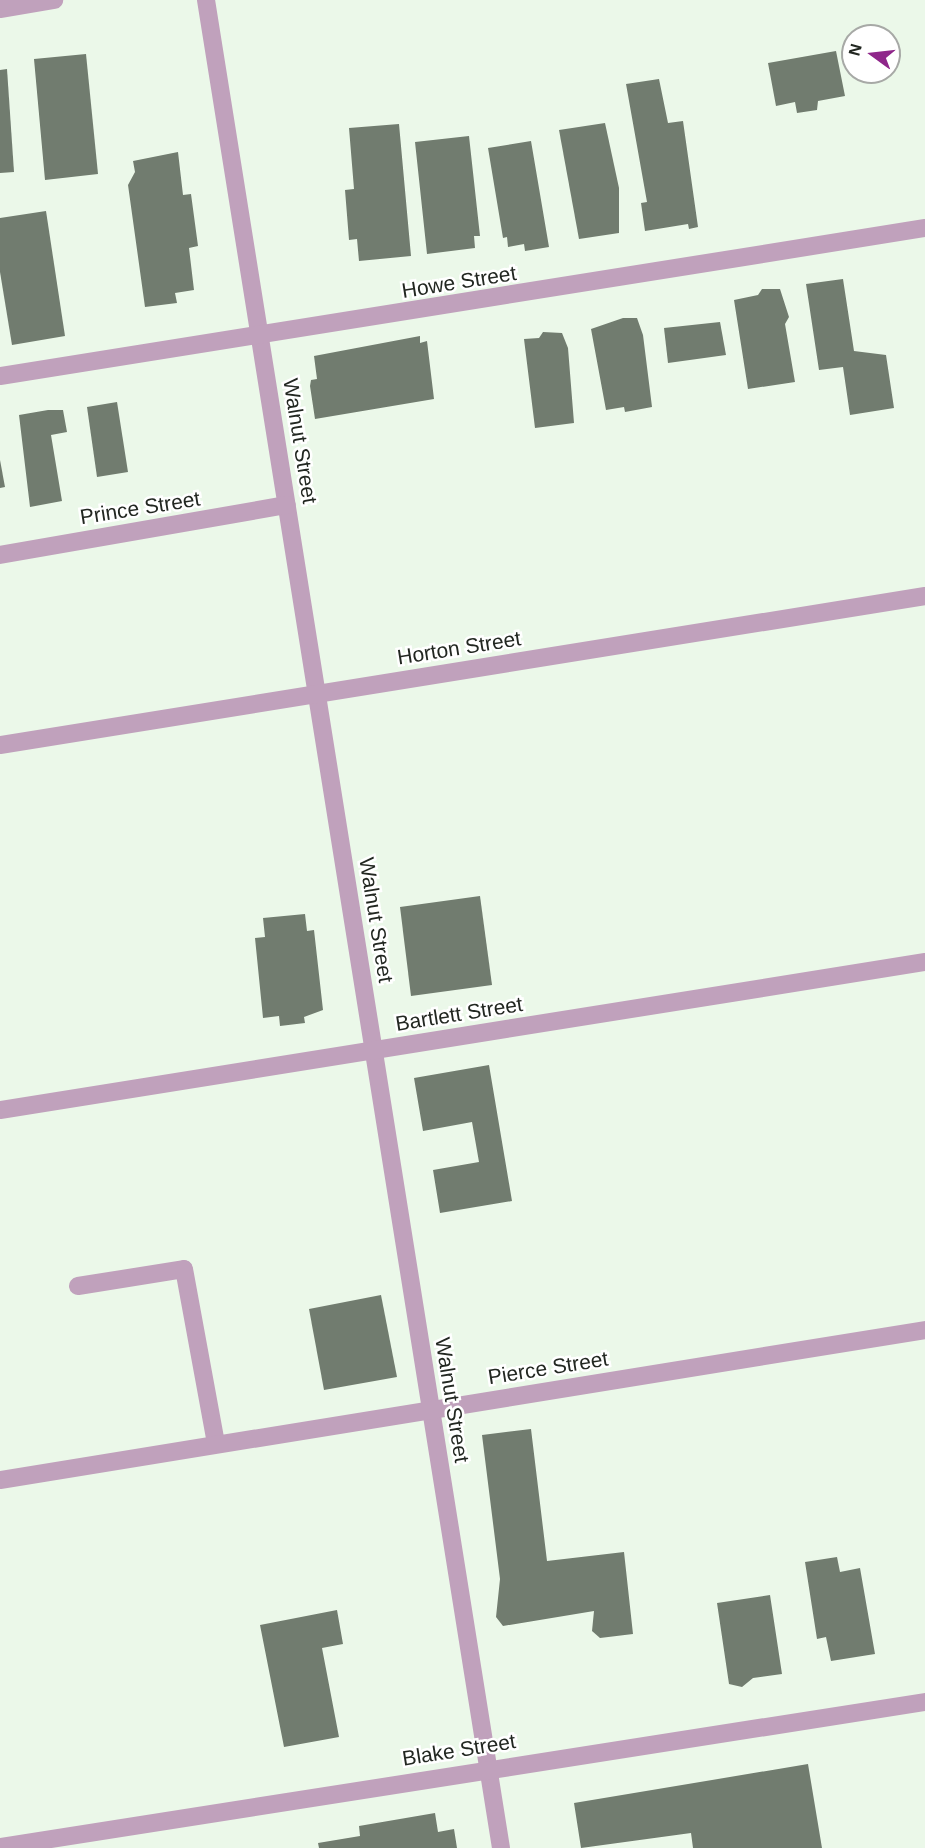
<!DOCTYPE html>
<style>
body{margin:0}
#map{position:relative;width:925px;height:1848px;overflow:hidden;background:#ebf8e9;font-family:Helvetica,sans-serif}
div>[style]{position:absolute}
.building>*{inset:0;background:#717c6f}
.minor>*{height:18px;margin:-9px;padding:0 9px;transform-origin:9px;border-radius:9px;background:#c0a1bc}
span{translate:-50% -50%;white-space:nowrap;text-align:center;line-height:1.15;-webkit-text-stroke:5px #fff;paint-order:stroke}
.street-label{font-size:21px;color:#222721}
.north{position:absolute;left:841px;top:24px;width:60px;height:60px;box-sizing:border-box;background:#fff;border:2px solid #a7a9a6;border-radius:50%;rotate:285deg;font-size:16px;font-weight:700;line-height:24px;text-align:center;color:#222721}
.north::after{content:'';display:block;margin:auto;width:21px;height:27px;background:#8f268a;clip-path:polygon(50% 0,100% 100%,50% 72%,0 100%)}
</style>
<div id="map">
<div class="building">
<i style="clip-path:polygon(836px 51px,845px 96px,818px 101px,817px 110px,797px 113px,795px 102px,776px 106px,768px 63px)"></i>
<i style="clip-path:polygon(86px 54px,98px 174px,45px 180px,34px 59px)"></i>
<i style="clip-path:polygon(7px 69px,14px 172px,0 173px,0 70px)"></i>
<i style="clip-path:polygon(659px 79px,668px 123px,683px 121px,698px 227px,689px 229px,688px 224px,645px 231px,641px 203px,647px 202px,626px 84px)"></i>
<i style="clip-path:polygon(605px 123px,619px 188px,619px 233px,579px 239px,559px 130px)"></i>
<i style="clip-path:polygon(399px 124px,411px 256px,359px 261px,357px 239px,349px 240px,345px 190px,354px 189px,349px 128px)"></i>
<i style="clip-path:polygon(469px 136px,480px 236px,474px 236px,475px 248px,427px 254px,415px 142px)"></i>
<i style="clip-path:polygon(531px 141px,549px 247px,525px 251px,524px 244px,508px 247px,507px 237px,503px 238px,488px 148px)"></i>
<i style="clip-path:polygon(178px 152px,183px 195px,191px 194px,198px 246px,189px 248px,194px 290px,175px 293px,177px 303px,145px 307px,128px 185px,135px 172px,133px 161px)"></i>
<i style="clip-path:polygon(46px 211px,65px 336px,12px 345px,0 272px,0 218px)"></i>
<i style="clip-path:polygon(843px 279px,854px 351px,886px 355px,894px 408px,850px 415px,843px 367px,819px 370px,806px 284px)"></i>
<i style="clip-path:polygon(762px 289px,780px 289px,789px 317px,785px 324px,795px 382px,748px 389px,734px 300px,758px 295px)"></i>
<i style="clip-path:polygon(623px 318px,637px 318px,643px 335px,652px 407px,625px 412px,624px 407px,606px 410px,591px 329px)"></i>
<i style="clip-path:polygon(720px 322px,726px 355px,668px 363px,664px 328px)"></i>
<i style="clip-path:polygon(543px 332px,562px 333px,568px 348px,574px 423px,535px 428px,524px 339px,539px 338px)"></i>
<i style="clip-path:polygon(420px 336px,420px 343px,427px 341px,434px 399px,315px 419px,310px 386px,311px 380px,317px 379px,314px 356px)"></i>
<i style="clip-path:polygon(117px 402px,128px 472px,97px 477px,87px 407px)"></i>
<i style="clip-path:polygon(48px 410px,63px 410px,67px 432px,51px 435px,62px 501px,30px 507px,19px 415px)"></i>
<i style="clip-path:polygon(0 460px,5px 487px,0 488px)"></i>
<i style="clip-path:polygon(480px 896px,492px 985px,411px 996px,400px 907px)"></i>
<i style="clip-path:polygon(305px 914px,307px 931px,314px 930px,323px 1010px,304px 1017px,305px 1023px,280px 1026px,279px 1016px,263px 1018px,255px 938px,265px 937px,263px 918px)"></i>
<i style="clip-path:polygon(489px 1065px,512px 1201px,440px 1213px,433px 1170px,479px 1162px,472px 1122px,423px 1131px,414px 1078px)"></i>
<i style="clip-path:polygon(381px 1295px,397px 1377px,324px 1390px,309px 1309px)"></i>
<i style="clip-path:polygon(531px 1429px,547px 1561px,624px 1552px,633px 1634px,600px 1638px,592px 1631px,594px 1611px,503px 1626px,496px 1617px,500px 1579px,482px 1435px)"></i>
<i style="clip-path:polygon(837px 1557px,840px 1572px,860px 1568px,875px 1654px,831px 1661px,826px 1637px,817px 1639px,805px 1562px)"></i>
<i style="clip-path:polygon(770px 1595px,782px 1674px,753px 1678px,742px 1687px,729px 1684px,717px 1603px)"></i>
<i style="clip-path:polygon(337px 1610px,343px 1644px,322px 1648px,339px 1737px,284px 1747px,260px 1625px)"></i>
<i style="clip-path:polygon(808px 1764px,822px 1848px,693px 1848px,691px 1833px,581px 1848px,574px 1803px)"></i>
<i style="clip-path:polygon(435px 1813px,438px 1832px,454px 1829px,457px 1848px,319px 1848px,318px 1843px,360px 1836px,359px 1826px)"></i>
</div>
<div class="minor">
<i style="left:206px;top:0;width:1871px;rotate:80.93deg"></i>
<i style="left:0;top:9px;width:55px;rotate:-9.5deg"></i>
<i style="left:0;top:376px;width:937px;rotate:-9.09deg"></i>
<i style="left:0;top:555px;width:291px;rotate:-9.9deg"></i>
<i style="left:0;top:745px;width:937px;rotate:-9.15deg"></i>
<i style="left:0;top:1110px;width:937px;rotate:-9.09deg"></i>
<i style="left:78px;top:1286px;width:107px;rotate:-9.1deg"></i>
<i style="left:184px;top:1269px;width:178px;rotate:79.6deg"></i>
<i style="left:0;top:1480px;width:937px;rotate:-9.21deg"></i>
<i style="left:0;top:1847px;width:936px;rotate:-8.91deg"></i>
</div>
<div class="street-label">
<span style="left:459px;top:282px;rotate:-9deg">Howe Street</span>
<span style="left:300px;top:441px;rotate:81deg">Walnut Street</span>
<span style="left:140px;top:508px;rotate:-9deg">Prince Street</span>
<span style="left:459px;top:648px;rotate:-9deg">Horton Street</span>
<span style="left:376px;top:920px;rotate:81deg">Walnut Street</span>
<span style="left:459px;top:1014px;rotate:-9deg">Bartlett Street</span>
<span style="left:548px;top:1368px;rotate:-9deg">Pierce Street</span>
<span style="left:452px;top:1400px;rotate:81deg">Walnut Street</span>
<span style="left:459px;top:1750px;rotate:-9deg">Blake Street</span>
</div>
<div class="north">N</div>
</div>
